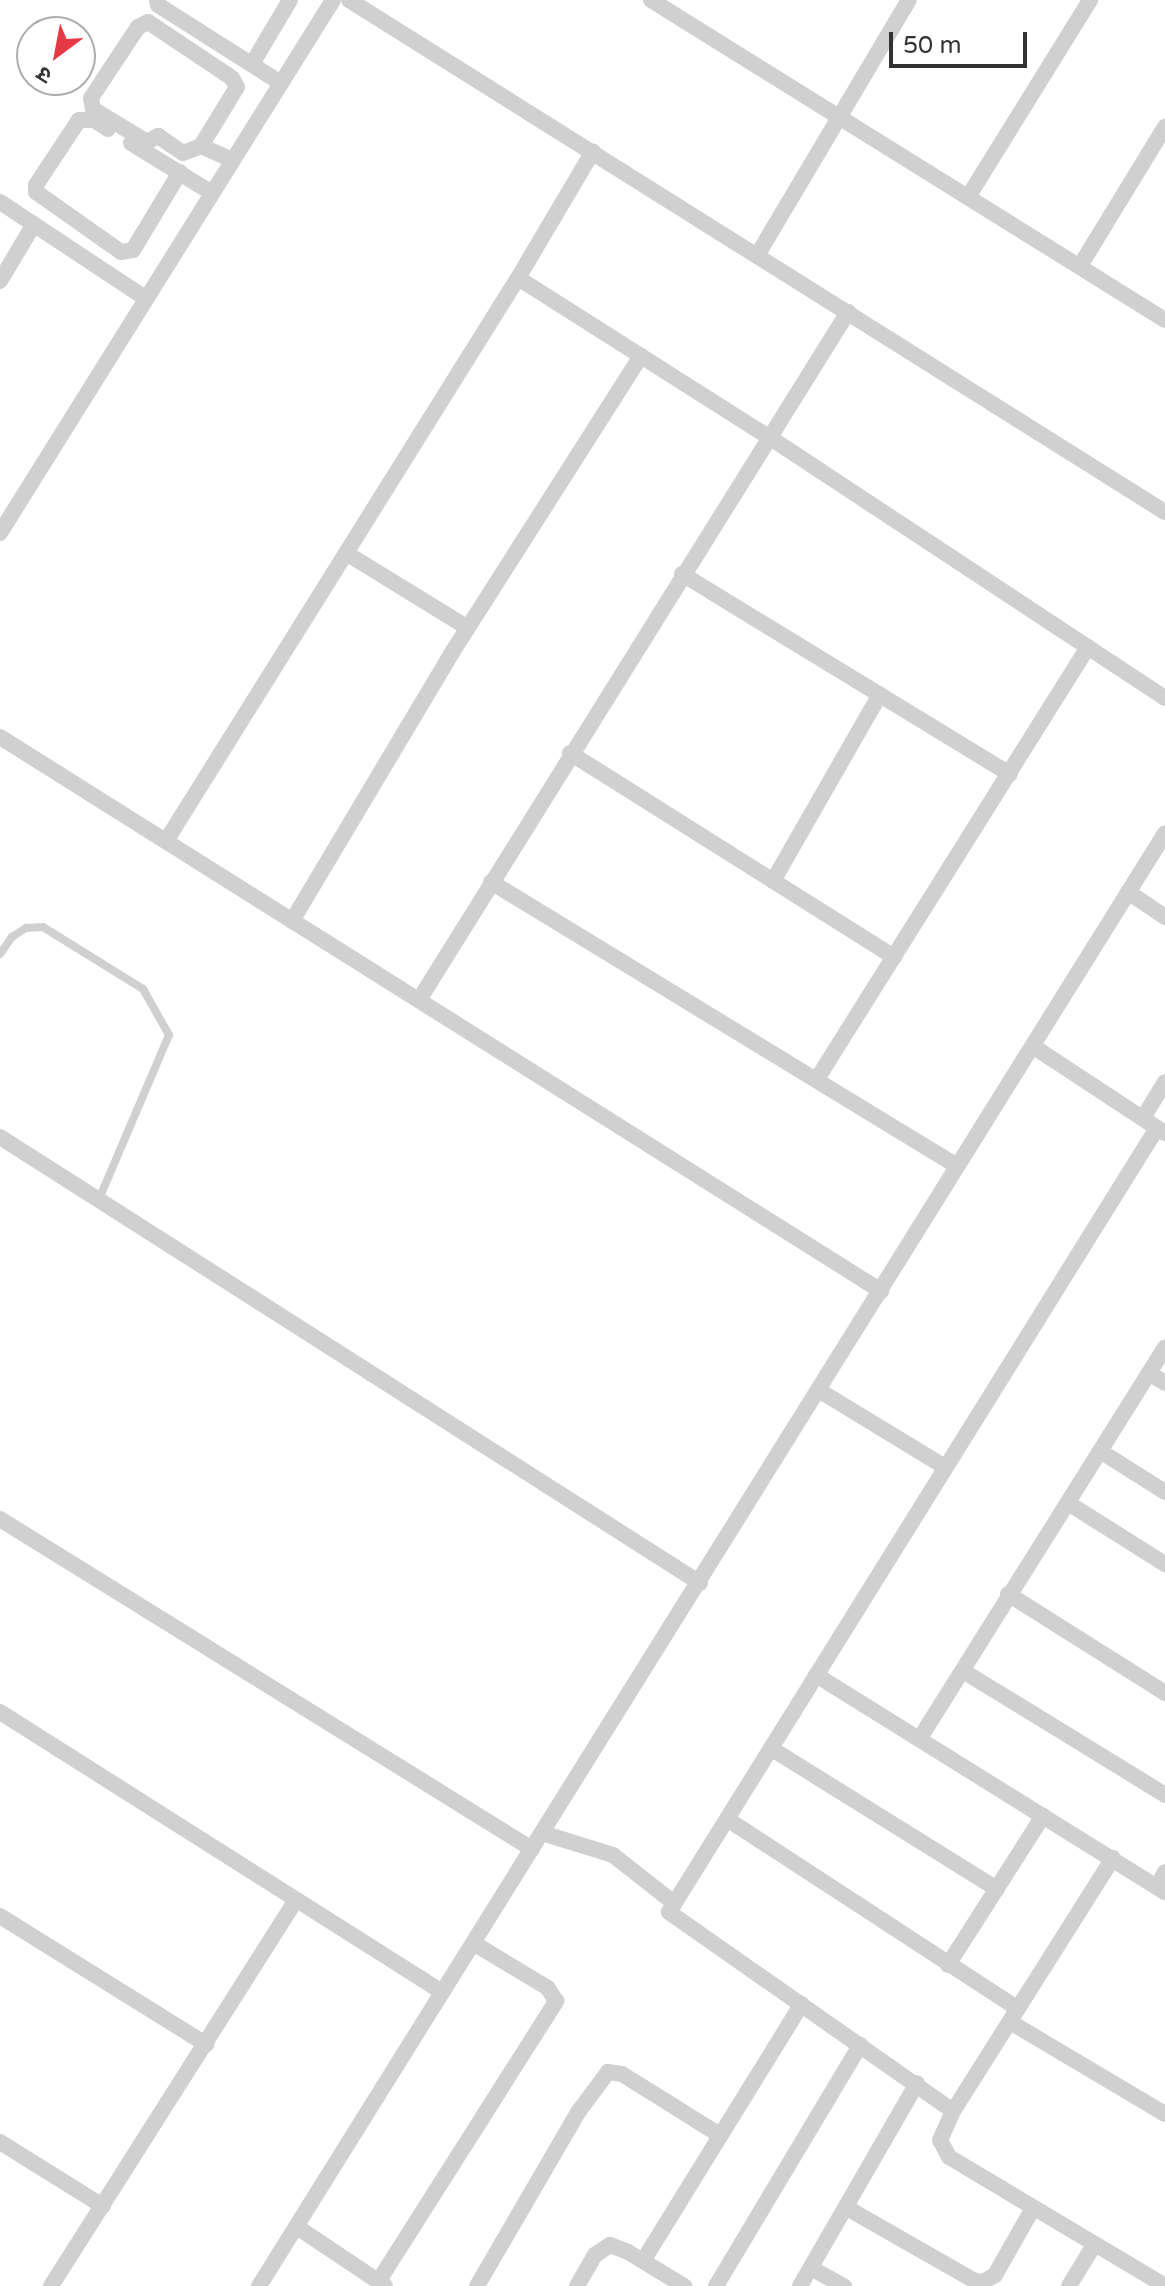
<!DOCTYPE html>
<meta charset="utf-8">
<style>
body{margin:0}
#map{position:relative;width:1165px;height:2286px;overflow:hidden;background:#fff;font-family:"Varela Round","Noto Sans Devanagari",sans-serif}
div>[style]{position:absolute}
.lane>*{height:8px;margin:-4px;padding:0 4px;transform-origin:4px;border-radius:4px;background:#d0d0d0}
.street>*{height:16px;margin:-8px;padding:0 8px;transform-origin:8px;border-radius:8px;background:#d0d0d0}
span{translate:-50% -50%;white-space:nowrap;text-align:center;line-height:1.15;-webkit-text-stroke:8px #fff;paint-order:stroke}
.north{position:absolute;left:16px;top:16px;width:80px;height:80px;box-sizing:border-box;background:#fff;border:2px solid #adadad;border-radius:50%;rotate:212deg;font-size:22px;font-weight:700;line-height:32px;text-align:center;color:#333}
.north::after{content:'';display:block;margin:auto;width:28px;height:36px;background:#e63946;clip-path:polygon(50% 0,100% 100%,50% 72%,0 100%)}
.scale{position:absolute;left:889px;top:32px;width:138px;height:36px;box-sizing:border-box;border:4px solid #333;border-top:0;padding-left:10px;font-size:24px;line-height:28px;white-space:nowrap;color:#333;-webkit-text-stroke:6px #fff;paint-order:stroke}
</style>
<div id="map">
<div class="lane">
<i style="left:0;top:954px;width:21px;rotate:-55deg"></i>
<i style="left:12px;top:937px;width:17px;rotate:-33deg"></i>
<i style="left:26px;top:928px;width:17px;rotate:-3deg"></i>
<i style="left:43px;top:927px;width:118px;rotate:31.8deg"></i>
<i style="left:143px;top:989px;width:53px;rotate:60.5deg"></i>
<i style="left:169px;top:1035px;width:178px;rotate:113.1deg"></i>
</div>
<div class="street">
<i style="left:157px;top:0;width:5px;rotate:79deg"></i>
<i style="left:158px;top:5px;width:146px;rotate:32.4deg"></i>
<i style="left:349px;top:0;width:963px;rotate:32.11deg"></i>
<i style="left:651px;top:0;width:605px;rotate:31.91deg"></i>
<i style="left:252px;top:64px;width:74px;rotate:-59.3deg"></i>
<i style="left:108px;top:129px;width:17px;rotate:-147deg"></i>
<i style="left:94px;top:120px;width:15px;rotate:180deg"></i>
<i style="left:79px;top:120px;width:78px;rotate:123.5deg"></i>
<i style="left:36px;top:185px;width:7px;rotate:90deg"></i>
<i style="left:36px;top:192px;width:104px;rotate:35.2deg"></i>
<i style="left:121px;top:252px;width:12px;rotate:-9deg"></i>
<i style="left:133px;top:250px;width:91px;rotate:-58.9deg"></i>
<i style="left:131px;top:143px;width:95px;rotate:31.7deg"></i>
<i style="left:201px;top:146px;width:69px;rotate:-58.6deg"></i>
<i style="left:237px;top:87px;width:10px;rotate:-119deg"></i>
<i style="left:232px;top:78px;width:101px;rotate:-146.3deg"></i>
<i style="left:148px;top:22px;width:11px;rotate:153deg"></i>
<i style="left:138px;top:27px;width:85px;rotate:123.5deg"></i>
<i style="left:91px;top:98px;width:11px;rotate:80deg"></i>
<i style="left:93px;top:109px;width:63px;rotate:31.4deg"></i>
<i style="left:147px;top:142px;width:13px;rotate:-29deg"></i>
<i style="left:158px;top:136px;width:30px;rotate:34deg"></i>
<i style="left:183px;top:153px;width:19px;rotate:-21deg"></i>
<i style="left:201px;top:146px;width:34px;rotate:24deg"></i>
<i style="left:968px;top:197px;width:232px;rotate:-58.2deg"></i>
<i style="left:0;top:202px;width:174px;rotate:33.5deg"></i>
<i style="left:758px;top:254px;width:295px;rotate:-59.3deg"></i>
<i style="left:1080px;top:266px;width:163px;rotate:-58.6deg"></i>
<i style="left:518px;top:278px;width:297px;rotate:32.4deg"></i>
<i style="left:769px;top:437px;width:474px;rotate:33.4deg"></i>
<i style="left:0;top:281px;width:66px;rotate:-59.2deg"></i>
<i style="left:0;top:533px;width:628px;rotate:-58deg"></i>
<i style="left:346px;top:553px;width:143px;rotate:31.6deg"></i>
<i style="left:682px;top:574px;width:384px;rotate:31.4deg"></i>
<i style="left:0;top:737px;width:1041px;rotate:32.16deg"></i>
<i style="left:570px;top:753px;width:383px;rotate:32.2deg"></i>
<i style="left:166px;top:841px;width:664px;rotate:-57.99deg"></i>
<i style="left:518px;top:278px;width:147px;rotate:-59.4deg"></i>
<i style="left:773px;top:881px;width:215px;rotate:-60.2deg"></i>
<i style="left:491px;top:882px;width:546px;rotate:31.36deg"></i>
<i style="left:1128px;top:892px;width:45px;rotate:34deg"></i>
<i style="left:292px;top:921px;width:314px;rotate:-59.2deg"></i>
<i style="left:453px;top:651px;width:350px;rotate:-57.5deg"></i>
<i style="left:419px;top:1000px;width:811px;rotate:-58.05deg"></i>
<i style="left:1034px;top:1047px;width:157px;rotate:33.3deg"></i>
<i style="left:817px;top:1079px;width:510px;rotate:-57.9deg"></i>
<i style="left:1143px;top:1118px;width:42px;rotate:-58.6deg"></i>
<i style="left:0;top:1137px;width:830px;rotate:32.5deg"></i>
<i style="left:1149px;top:1373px;width:19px;rotate:32deg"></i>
<i style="left:820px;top:1391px;width:146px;rotate:31.3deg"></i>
<i style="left:1100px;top:1451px;width:77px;rotate:32.2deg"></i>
<i style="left:1068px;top:1503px;width:115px;rotate:32.2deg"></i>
<i style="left:0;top:1519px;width:626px;rotate:31.81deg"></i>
<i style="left:1008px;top:1594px;width:186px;rotate:32.2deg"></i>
<i style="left:963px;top:1671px;width:237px;rotate:31.5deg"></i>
<i style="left:816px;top:1675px;width:411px;rotate:31.9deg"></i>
<i style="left:0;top:1712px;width:523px;rotate:32.35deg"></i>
<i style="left:920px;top:1738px;width:461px;rotate:-57.9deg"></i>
<i style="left:772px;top:1749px;width:265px;rotate:31.9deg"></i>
<i style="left:727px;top:1819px;width:346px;rotate:33.1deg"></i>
<i style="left:542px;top:1833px;width:74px;rotate:17.2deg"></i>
<i style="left:613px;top:1855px;width:78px;rotate:38.2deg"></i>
<i style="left:1113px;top:1858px;width:299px;rotate:122.3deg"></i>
<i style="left:953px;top:2111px;width:32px;rotate:114deg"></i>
<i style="left:940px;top:2140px;width:19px;rotate:62deg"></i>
<i style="left:949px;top:2157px;width:252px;rotate:30.8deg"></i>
<i style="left:1157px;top:1886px;width:16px;rotate:-60deg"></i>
<i style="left:0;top:1916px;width:243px;rotate:31.9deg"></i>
<i style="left:948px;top:1965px;width:177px;rotate:-57.5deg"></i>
<i style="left:1010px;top:2022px;width:180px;rotate:30.7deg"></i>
<i style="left:953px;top:2111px;width:347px;rotate:-145deg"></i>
<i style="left:669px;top:1912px;width:923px;rotate:-58.1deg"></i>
<i style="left:0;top:2142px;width:121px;rotate:31.9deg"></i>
<i style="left:847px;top:2208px;width:147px;rotate:29.7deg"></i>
<i style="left:975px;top:2281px;width:8px;rotate:7deg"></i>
<i style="left:983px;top:2282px;width:14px;rotate:-30deg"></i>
<i style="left:995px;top:2275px;width:77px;rotate:-60.4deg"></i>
<i style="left:297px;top:2227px;width:106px;rotate:33.8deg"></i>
<i style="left:643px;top:2261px;width:302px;rotate:-58.3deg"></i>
<i style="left:811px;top:2268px;width:38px;rotate:29deg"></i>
<i style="left:378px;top:2282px;width:333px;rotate:-57.6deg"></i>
<i style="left:556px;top:2001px;width:15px;rotate:-122deg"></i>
<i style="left:548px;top:1988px;width:87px;rotate:-149deg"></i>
<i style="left:51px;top:2286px;width:456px;rotate:-57.6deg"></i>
<i style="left:259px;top:2286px;width:1712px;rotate:-58.05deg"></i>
<i style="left:477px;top:2286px;width:203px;rotate:-59.8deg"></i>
<i style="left:579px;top:2111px;width:49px;rotate:-53.4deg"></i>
<i style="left:608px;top:2072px;width:14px;rotate:8deg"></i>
<i style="left:622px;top:2074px;width:113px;rotate:32deg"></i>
<i style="left:577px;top:2286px;width:36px;rotate:-60deg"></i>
<i style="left:595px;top:2255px;width:18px;rotate:-34deg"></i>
<i style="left:610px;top:2245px;width:19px;rotate:21deg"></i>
<i style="left:628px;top:2252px;width:66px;rotate:31.3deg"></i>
<i style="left:716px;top:2286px;width:281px;rotate:-59.1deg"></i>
<i style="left:800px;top:2286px;width:234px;rotate:-60deg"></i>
<i style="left:1069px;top:2286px;width:48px;rotate:-58.6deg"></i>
</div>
<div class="north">उ</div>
<div class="scale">50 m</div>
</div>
